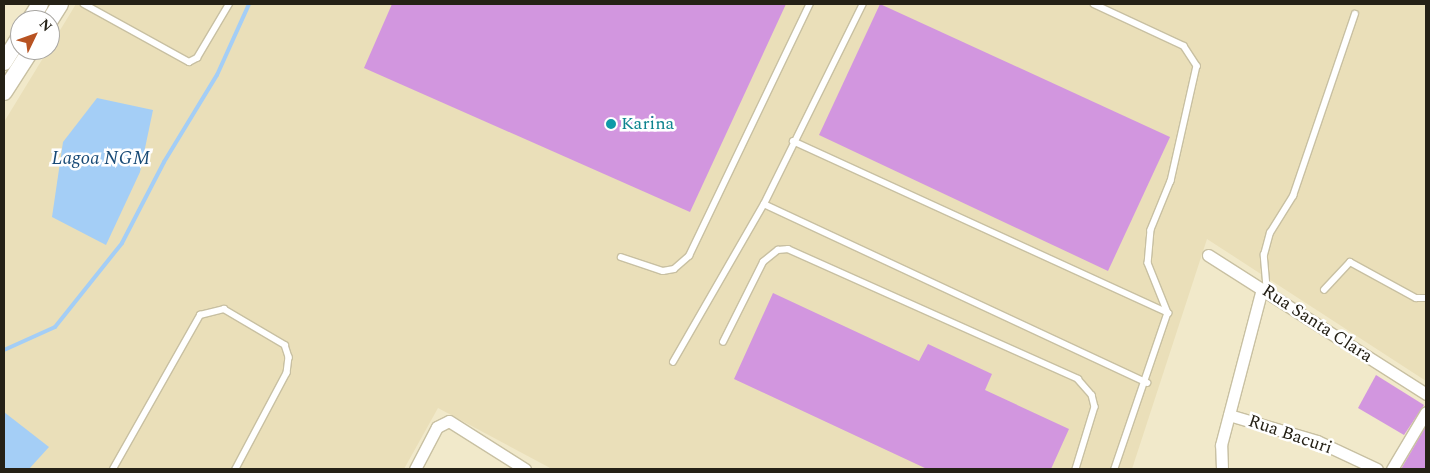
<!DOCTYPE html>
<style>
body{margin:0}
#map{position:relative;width:1430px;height:473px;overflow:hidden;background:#f1e9ca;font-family:Spectral,serif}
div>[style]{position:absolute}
.built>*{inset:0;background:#eadfb9}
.water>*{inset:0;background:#a4cef6}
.stream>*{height:4px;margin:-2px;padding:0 2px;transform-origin:2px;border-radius:2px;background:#a4cef6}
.building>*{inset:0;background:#d296df}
.roads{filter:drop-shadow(1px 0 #c8c0a2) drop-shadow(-1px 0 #c8c0a2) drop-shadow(0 1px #c8c0a2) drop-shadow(0 -1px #c8c0a2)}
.lane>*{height:5.5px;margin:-2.75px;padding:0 2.75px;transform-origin:2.75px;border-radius:2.75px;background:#fff}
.street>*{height:11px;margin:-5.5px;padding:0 5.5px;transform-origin:5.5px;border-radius:5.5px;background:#fff}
.secondary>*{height:16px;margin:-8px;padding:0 8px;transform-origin:8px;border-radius:8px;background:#fff}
.dots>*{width:14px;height:14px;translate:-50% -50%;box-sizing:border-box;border:2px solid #fff;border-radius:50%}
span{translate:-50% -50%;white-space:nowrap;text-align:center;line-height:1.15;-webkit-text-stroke:5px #fff;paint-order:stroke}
.culture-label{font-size:18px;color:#0d838f}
.left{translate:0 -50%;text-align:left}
.street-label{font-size:18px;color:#252116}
.water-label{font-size:19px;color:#194b77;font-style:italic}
.frame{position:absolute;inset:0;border:5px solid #252116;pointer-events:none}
.north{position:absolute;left:10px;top:10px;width:50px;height:50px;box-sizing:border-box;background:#fff;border:1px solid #a8a6a2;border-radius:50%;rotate:48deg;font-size:14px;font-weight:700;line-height:20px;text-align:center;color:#252116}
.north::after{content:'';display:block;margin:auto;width:18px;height:22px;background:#b85322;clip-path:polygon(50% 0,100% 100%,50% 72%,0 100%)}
</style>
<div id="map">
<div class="built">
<i style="clip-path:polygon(76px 4px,1426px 4px,1426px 381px,1207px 239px,1132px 469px,552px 469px,438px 408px,404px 469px,4px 469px,4px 122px)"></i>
</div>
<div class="water">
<i style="clip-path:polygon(97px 98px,153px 110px,140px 172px,106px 245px,52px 217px,63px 142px)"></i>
<i style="clip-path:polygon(4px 412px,49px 447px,29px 469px,4px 469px)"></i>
</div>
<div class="stream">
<i style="left:4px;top:350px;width:56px;rotate:-24.3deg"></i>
<i style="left:55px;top:327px;width:107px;rotate:-51.4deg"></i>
<i style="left:122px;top:243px;width:91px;rotate:-62.6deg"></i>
<i style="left:164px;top:162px;width:102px;rotate:-58.7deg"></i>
<i style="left:217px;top:75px;width:78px;rotate:-65.7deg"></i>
</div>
<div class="building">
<i style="clip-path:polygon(392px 4px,786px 4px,690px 212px,364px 68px)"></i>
<i style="clip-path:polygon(880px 4px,1170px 137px,1108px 271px,819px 135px)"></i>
<i style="clip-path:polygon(773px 293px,919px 361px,928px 344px,992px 374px,985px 390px,1069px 429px,1051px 469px,927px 469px,734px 379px)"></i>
<i style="clip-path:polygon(1376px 375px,1424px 405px,1404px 435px,1358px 408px)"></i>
<i style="clip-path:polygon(1426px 426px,1426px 469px,1401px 469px)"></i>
</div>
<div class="roads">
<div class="lane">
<i style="left:84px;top:4px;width:120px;rotate:28.9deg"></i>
<i style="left:189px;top:62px;width:9px;rotate:-27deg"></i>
<i style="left:197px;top:58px;width:63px;rotate:-59.3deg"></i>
<i style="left:1094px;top:4px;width:99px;rotate:25deg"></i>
<i style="left:1184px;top:46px;width:24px;rotate:57deg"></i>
<i style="left:1197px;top:66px;width:118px;rotate:102.7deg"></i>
<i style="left:1171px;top:181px;width:53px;rotate:112.2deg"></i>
<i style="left:1151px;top:230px;width:33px;rotate:95deg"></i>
<i style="left:1148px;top:263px;width:54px;rotate:68.2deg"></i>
<i style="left:1168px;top:313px;width:165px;rotate:108.8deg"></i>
<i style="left:793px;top:141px;width:413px;rotate:24.6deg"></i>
<i style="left:764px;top:204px;width:423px;rotate:25deg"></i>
<i style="left:621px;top:257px;width:44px;rotate:18.4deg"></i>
<i style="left:663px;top:271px;width:11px;rotate:-10deg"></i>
<i style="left:674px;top:269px;width:20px;rotate:-41deg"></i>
<i style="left:689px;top:256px;width:280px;rotate:-64.4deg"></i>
<i style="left:1324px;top:290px;width:38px;rotate:-47deg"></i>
<i style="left:1350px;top:262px;width:75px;rotate:28.6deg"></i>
<i style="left:1416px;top:298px;width:10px"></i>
<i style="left:1267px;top:293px;width:38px;rotate:-95deg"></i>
<i style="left:1264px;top:255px;width:23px;rotate:-75deg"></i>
<i style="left:1270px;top:233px;width:44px;rotate:-58.1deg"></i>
<i style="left:1293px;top:196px;width:192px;rotate:-71.2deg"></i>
<i style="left:723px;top:342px;width:89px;rotate:-63.4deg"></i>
<i style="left:763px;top:262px;width:19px;rotate:-39deg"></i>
<i style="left:778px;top:250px;width:10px;rotate:-6deg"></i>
<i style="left:788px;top:249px;width:318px;rotate:24.1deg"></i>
<i style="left:1078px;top:379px;width:21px;rotate:49deg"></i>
<i style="left:1092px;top:395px;width:12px;rotate:76deg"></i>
<i style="left:1095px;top:407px;width:65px;rotate:107deg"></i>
<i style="left:673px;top:362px;width:182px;rotate:-60.1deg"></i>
<i style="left:764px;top:204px;width:223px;rotate:-63.7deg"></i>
<i style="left:113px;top:469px;width:177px;rotate:-60.5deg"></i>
<i style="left:200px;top:315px;width:25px;rotate:-14deg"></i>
<i style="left:224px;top:309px;width:71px;rotate:30.5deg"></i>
<i style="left:285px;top:345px;width:13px;rotate:72deg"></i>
<i style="left:289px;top:357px;width:16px;rotate:97deg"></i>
<i style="left:287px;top:373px;width:109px;rotate:118deg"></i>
</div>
<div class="street">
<i style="left:1208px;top:255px;width:259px;rotate:32.5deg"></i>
<i style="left:1229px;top:415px;width:92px;rotate:16.5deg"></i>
<i style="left:1317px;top:441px;width:66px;rotate:25deg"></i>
<i style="left:415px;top:469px;width:47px;rotate:-62.4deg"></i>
<i style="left:437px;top:427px;width:13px;rotate:-27deg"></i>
<i style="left:449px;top:421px;width:90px;rotate:32.3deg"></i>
<i style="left:1222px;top:469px;width:24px;rotate:-92deg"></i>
<i style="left:1221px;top:445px;width:161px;rotate:-75.3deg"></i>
<i style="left:1392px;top:469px;width:66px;rotate:-59.2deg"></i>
</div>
<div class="secondary">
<i style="left:30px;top:20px;width:19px;rotate:-58deg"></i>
<i style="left:50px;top:20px;width:19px;rotate:-58deg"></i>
<i style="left:4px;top:62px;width:31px;rotate:-58deg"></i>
<i style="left:4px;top:92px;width:50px;rotate:-57.3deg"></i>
</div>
</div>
<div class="dots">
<i style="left:611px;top:124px;background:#0f9aa8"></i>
</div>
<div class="culture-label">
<span class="left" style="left:621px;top:124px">Karina</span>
</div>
<div class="street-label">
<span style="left:1317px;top:324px;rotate:33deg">Rua Santa Clara</span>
<span style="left:1290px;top:435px;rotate:19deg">Rua Bacuri</span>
</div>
<div class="water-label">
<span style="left:101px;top:159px">Lagoa NGM</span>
</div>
<div class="frame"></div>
<div class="north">N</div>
</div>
